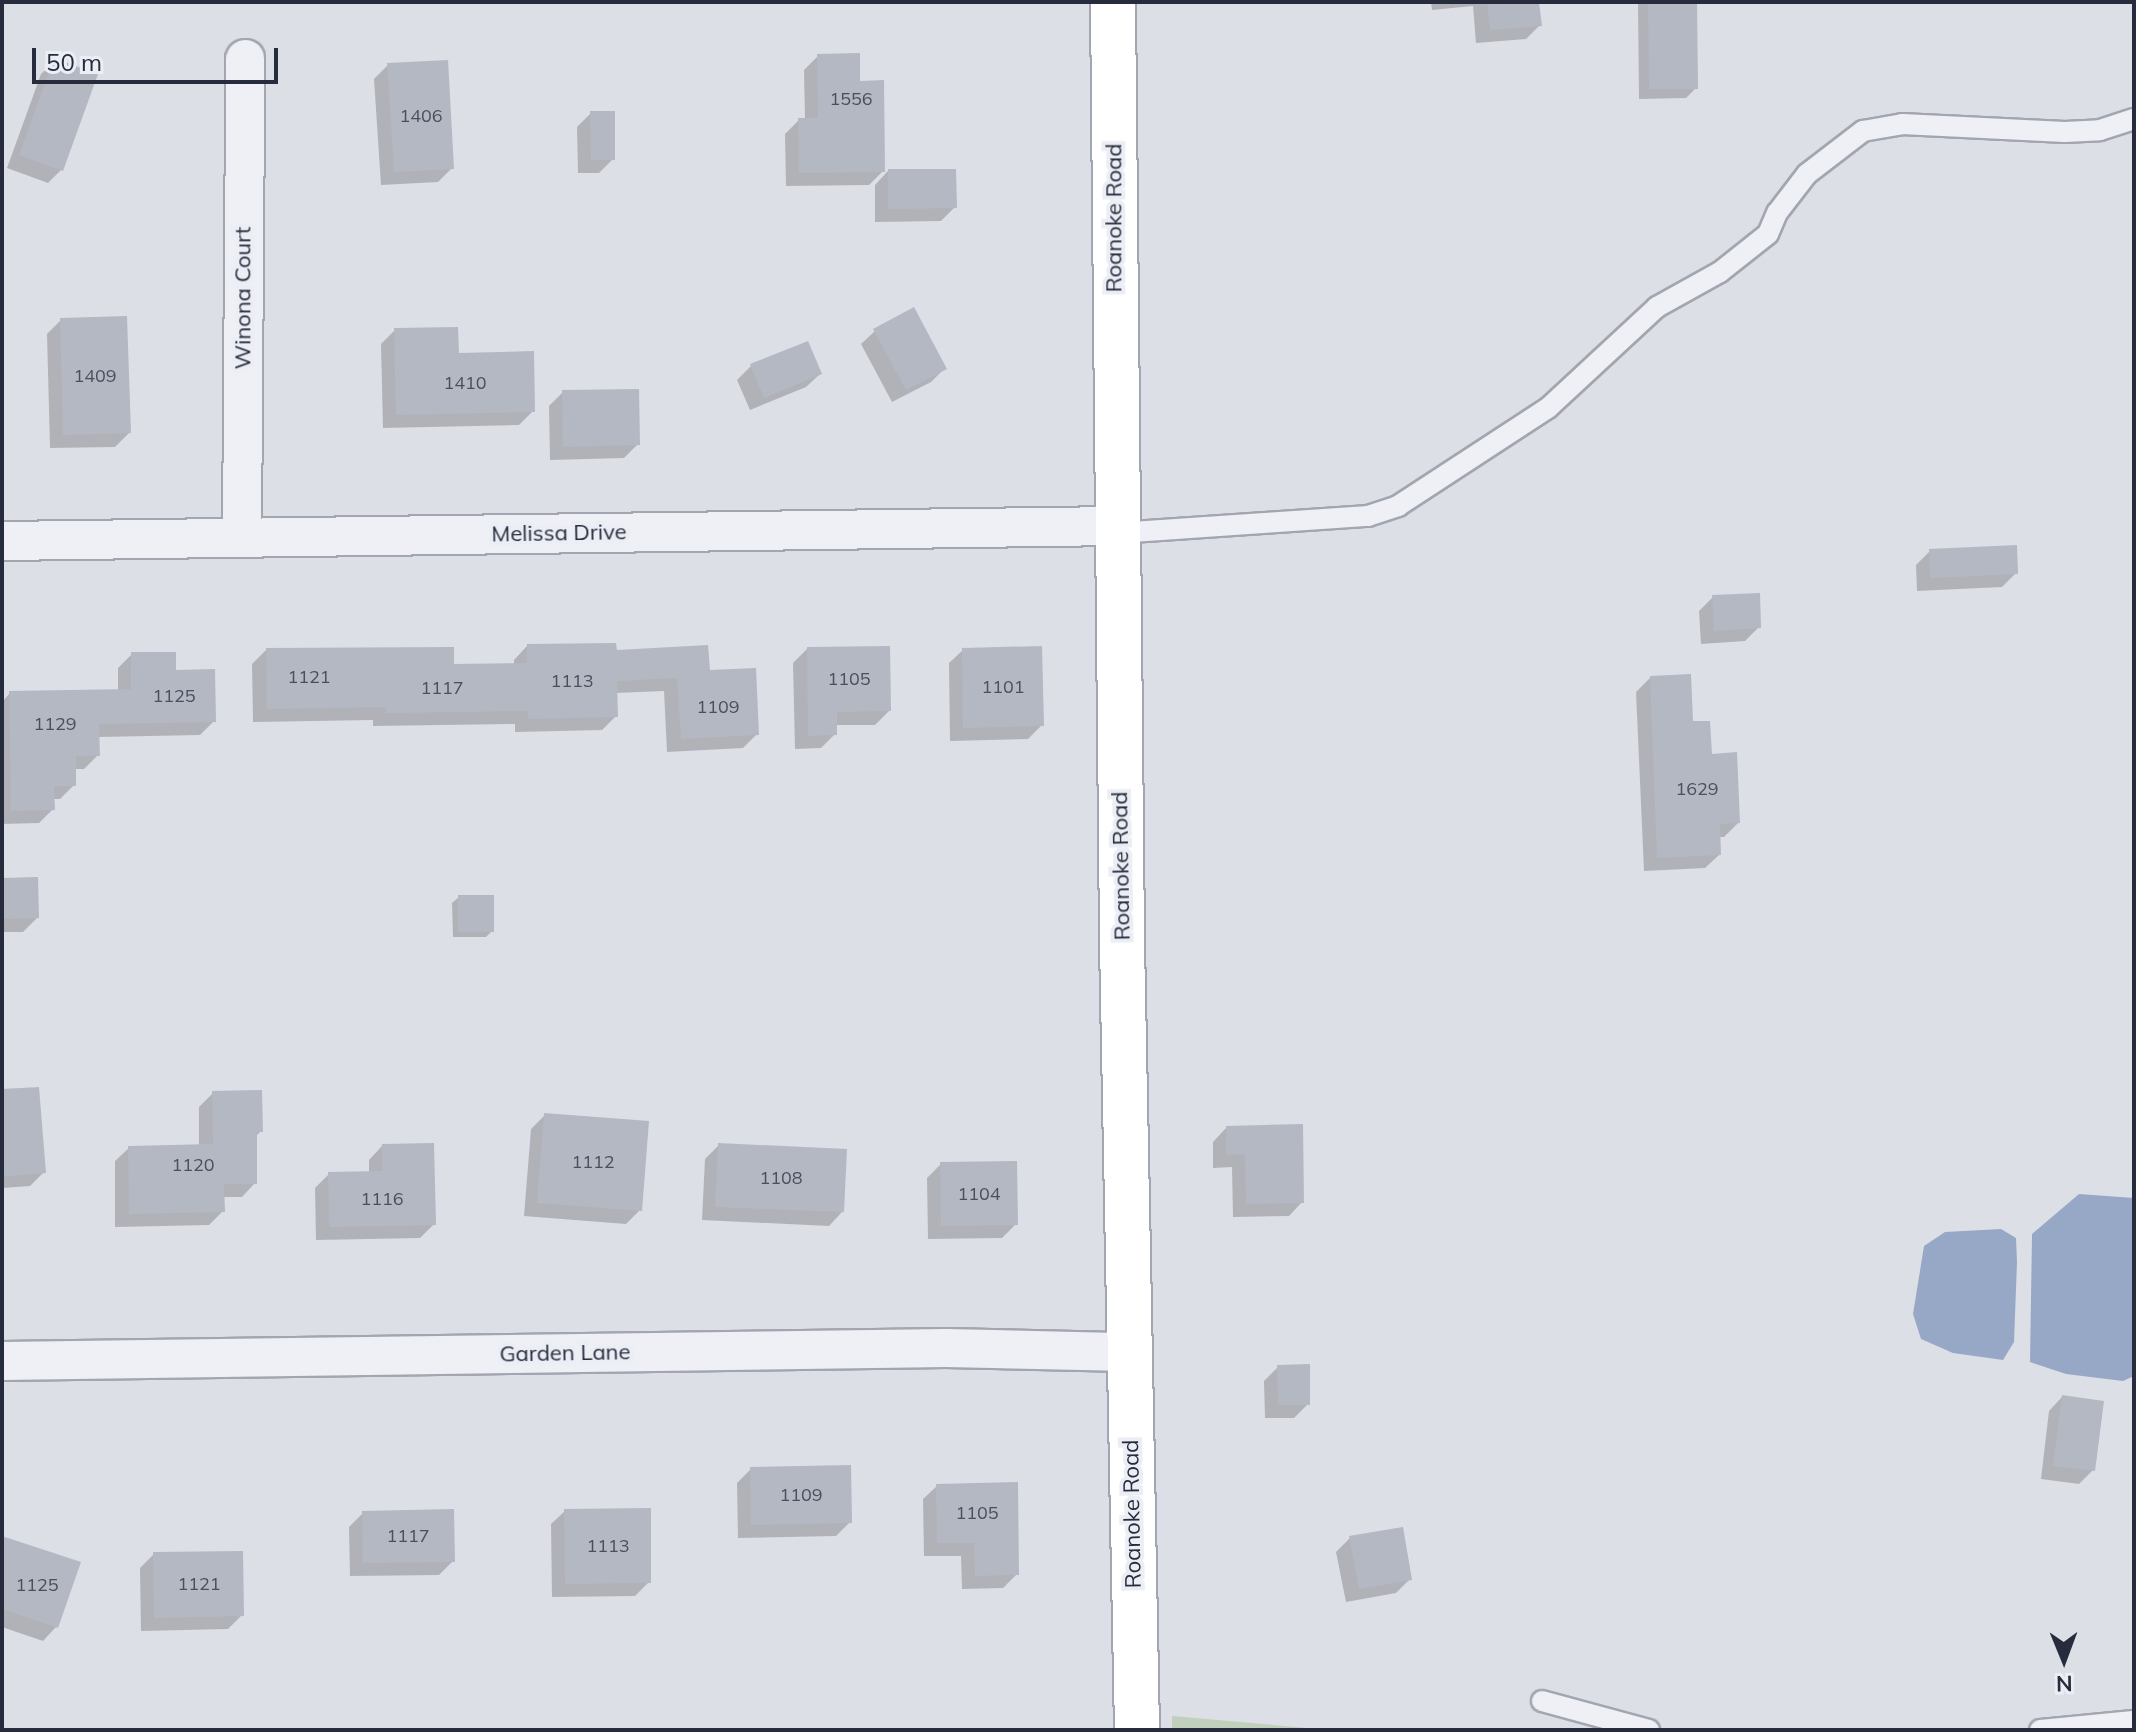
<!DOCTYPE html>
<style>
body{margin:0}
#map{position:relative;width:2136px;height:1732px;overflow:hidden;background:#dcdfe6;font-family:Mulish,sans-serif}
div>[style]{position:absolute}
.green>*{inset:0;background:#c0d0bd}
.water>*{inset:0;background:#97a8c7}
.shadow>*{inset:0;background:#0003}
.building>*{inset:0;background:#b4b8c3}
.roads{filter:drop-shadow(2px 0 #a2a6b0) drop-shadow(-2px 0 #a2a6b0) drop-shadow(0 2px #a2a6b0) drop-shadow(0 -2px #a2a6b0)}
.lane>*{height:20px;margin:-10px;padding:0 10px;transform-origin:10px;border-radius:10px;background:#eff0f5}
.street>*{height:38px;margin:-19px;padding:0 19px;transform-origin:19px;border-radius:19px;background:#eff0f5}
.secondary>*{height:44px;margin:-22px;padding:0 22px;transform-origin:22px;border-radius:22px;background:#fff}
span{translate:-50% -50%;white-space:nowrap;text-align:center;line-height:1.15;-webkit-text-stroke:8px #ebeef4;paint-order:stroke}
.number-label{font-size:18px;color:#4a4f5e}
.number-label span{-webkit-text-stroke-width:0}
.street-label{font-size:22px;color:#262c3c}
.frame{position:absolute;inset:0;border:4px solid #262c3c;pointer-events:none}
.north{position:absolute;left:2024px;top:1620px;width:80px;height:80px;-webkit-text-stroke:6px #ebeef4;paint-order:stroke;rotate:179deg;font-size:22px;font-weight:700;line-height:32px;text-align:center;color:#262c3c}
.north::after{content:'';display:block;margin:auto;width:28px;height:36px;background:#262c3c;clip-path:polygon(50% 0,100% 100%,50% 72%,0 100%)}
.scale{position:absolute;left:32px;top:48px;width:246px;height:36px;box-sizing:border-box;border:4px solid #262c3c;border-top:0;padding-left:10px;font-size:24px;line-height:28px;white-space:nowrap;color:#262c3c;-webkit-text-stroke:6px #ebeef4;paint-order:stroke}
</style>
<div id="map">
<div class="green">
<i style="clip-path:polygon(1172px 1716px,1331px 1730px,1172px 1730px)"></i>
</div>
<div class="water">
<i style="clip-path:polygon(2079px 1194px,2134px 1198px,2134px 1376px,2123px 1381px,2066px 1374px,2030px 1362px,2032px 1234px)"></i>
<i style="clip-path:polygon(2001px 1229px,2016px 1238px,2017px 1262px,2014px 1342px,2003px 1360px,1953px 1353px,1921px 1339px,1913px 1314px,1924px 1246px,1945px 1232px)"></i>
</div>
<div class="shadow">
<i style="clip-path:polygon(1431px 2px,1537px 2px,1540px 25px,1526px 39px,1476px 43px,1473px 6px,1432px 10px)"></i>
<i style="clip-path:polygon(1638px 2px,1695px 2px,1696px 88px,1686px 98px,1639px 99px)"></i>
<i style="clip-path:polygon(818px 56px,883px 171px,869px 185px,786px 186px,785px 134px,799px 120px,805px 120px,804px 70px)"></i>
<i style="clip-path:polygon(55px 60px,61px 170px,48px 183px,7px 168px,41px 74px)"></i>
<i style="clip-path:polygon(388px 65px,452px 168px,438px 182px,381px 185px,374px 79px)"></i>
<i style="clip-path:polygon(591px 113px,613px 159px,599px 173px,578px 173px,577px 127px)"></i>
<i style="clip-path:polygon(888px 171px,955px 207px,941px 221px,875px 222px,875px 185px)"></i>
<i style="clip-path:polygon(61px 320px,129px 433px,115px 447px,50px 448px,47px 334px)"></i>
<i style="clip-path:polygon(395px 330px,533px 411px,519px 425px,383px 428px,381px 344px)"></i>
<i style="clip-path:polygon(875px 331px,945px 368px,931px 382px,892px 402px,861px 344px)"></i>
<i style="clip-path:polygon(807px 343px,820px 374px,806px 387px,750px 410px,737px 380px,751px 366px)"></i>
<i style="clip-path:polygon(563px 392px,638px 444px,624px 458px,550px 460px,549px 406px)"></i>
<i style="clip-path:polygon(1930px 551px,2016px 573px,2002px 587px,1917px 591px,1916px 565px)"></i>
<i style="clip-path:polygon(1713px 597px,1759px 627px,1745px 641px,1701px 644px,1699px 611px)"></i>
<i style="clip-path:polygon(527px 646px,615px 652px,708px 672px,757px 734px,743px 748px,667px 752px,664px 691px,615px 693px,616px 716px,602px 730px,515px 732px,515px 724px,373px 726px,373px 720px,253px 722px,252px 664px,266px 650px,452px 666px,514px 665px,514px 660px)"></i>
<i style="clip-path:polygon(807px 649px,889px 711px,875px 725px,835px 725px,835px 734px,821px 748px,795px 749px,793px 663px)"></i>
<i style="clip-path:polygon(963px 650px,1042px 725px,1028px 739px,950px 741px,949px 663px)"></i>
<i style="clip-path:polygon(132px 654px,174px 672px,214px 721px,200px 735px,98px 737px,98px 755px,84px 769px,74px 769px,74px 785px,60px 799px,52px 799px,52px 810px,39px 823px,2px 824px,2px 702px,10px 693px,118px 692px,118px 668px)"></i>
<i style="clip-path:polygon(1650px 678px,1691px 723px,1710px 756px,1738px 823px,1724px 837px,1718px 837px,1719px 855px,1705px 868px,1644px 871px,1636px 692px)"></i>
<i style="clip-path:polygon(2px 880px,37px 918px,23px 932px,2px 932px)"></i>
<i style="clip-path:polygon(459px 897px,492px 931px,486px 937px,453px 937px,452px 903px)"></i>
<i style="clip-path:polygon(2px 1091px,44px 1172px,30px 1186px,2px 1188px)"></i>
<i style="clip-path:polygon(213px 1093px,261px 1131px,255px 1137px,255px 1183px,242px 1197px,223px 1197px,223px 1211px,209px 1225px,115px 1227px,115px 1161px,129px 1148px,199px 1146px,199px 1107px)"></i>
<i style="clip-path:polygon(545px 1115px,640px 1210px,626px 1224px,524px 1216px,531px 1129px)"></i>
<i style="clip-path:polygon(1226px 1128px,1302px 1202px,1289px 1216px,1233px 1217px,1232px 1167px,1213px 1168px,1213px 1142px)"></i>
<i style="clip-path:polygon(719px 1145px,842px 1212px,829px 1226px,702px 1220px,705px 1159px)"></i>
<i style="clip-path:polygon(382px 1146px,434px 1224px,420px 1238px,316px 1240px,315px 1188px,329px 1174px,369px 1173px,369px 1160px)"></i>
<i style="clip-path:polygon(941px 1164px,1016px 1224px,1002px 1238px,928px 1239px,927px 1178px)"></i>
<i style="clip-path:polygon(1278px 1367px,1308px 1404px,1294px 1418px,1265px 1418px,1264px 1381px)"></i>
<i style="clip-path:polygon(2062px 1397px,2093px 1470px,2079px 1484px,2041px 1479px,2049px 1411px)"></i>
<i style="clip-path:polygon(751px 1469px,850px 1522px,836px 1536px,738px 1538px,737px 1483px)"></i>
<i style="clip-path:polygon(937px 1486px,1017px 1574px,1003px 1588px,962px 1589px,961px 1556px,924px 1556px,923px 1499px)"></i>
<i style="clip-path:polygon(565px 1511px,649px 1582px,635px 1596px,552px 1597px,551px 1524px)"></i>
<i style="clip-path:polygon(363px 1513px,453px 1561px,439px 1575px,350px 1576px,349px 1527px)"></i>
<i style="clip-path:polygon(2px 1538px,56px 1627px,43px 1641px,2px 1627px)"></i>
<i style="clip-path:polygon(1350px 1538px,1410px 1579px,1396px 1593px,1346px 1602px,1336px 1552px)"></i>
<i style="clip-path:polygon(154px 1554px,242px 1615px,228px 1629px,141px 1631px,140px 1568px)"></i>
</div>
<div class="building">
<i style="clip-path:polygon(1487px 2px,1539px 2px,1542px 26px,1490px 30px)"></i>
<i style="clip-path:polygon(1648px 2px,1697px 2px,1698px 89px,1649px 89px)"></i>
<i style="clip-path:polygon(860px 53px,860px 81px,884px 80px,885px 172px,799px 173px,798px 118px,818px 118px,817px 54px)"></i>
<i style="clip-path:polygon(54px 58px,98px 74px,63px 171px,19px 155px)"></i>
<i style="clip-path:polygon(448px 60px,454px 169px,394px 172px,387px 63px)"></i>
<i style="clip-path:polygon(590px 111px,615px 111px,615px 160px,591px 160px)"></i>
<i style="clip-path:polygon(888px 169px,956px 169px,957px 208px,888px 209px)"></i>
<i style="clip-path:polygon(914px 307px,947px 369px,906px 390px,873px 329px)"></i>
<i style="clip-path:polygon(127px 316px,131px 433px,63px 435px,60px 318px)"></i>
<i style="clip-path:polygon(458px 327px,459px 353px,534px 351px,535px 412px,396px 415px,394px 328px)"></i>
<i style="clip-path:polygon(808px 341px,822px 374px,764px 398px,750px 364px)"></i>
<i style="clip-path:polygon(639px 389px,640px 445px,563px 447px,562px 390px)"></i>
<i style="clip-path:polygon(2017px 545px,2018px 574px,1930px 578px,1929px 549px)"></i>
<i style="clip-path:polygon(1760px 593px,1761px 628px,1714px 631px,1712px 595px)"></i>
<i style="clip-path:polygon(616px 643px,617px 650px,708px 645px,710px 670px,756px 668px,759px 735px,681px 739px,677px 678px,617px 681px,618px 717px,528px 719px,528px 711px,386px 713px,386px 707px,267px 709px,266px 648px,454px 647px,454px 664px,527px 663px,527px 644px)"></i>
<i style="clip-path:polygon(890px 646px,891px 711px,837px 712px,837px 735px,808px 736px,807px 647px)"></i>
<i style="clip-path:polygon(1042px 646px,1044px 726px,963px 728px,962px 648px)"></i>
<i style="clip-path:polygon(131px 652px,176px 652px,176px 670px,215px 669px,216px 722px,99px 724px,100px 756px,76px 756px,76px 786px,54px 786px,55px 810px,11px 811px,9px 691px,131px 689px)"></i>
<i style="clip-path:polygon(1691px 674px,1693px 721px,1710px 721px,1712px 754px,1737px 752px,1740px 823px,1720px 824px,1721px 855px,1657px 858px,1650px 676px)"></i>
<i style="clip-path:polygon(38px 877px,39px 918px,2px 919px,2px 878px)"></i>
<i style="clip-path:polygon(458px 895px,494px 895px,494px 932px,458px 932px)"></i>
<i style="clip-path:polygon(39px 1087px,46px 1173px,2px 1177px,2px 1089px)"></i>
<i style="clip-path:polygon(262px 1090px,263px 1132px,257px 1132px,257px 1184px,224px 1184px,225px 1212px,129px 1214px,128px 1146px,213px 1144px,212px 1091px)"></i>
<i style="clip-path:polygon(544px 1113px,649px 1121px,642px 1211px,537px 1203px)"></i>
<i style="clip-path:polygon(1303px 1124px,1304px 1203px,1246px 1204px,1245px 1154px,1226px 1155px,1226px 1126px)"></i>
<i style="clip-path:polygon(434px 1143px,436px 1225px,329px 1227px,328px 1172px,382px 1171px,382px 1144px)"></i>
<i style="clip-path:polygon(718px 1143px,847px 1149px,844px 1212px,715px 1207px)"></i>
<i style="clip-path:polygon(1017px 1161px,1018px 1225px,941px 1226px,940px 1162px)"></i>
<i style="clip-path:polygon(1310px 1364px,1310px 1405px,1278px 1405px,1277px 1365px)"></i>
<i style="clip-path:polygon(2062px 1395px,2104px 1401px,2095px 1471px,2053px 1466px)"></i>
<i style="clip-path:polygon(851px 1465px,852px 1523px,751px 1525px,750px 1467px)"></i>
<i style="clip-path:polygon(1018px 1482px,1019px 1575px,975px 1576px,974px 1543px,937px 1543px,936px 1484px)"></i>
<i style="clip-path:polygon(651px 1508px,651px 1583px,565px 1584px,564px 1509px)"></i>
<i style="clip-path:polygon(454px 1509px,455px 1562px,363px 1563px,362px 1511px)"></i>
<i style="clip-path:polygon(1403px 1527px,1412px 1580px,1359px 1589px,1349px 1536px)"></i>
<i style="clip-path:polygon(2px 1536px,81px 1562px,58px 1628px,2px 1609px)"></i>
<i style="clip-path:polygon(243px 1551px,244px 1616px,154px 1618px,153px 1552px)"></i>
</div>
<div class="roads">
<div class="lane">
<i style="left:1117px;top:533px;width:252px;rotate:-3.9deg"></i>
<i style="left:1368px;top:516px;width:32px;rotate:-18deg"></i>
<i style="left:1398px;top:506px;width:179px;rotate:-33.2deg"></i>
<i style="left:1548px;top:408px;width:149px;rotate:-42.8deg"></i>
<i style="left:1657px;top:307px;width:72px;rotate:-29.1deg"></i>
<i style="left:1720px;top:272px;width:61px;rotate:-38.4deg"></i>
<i style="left:1768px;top:234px;width:23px;rotate:-67deg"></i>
<i style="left:1777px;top:213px;width:49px;rotate:-52.4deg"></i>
<i style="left:1807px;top:174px;width:71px;rotate:-37.5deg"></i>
<i style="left:1863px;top:131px;width:40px;rotate:-10deg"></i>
<i style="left:1902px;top:124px;width:163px;rotate:2.8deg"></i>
<i style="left:2065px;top:132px;width:35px;rotate:-3deg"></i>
<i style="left:2100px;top:130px;width:36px;rotate:-18deg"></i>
<i style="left:1542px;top:1701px;width:111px;rotate:15.2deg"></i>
<i style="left:2040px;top:1730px;width:94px;rotate:-5.5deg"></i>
</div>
<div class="street">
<i style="left:242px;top:537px;width:478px;rotate:-89.6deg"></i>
<i style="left:2px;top:541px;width:1115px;rotate:-0.77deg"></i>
<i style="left:2px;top:1361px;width:944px;rotate:-0.79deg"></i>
<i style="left:946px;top:1348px;width:182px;rotate:1.3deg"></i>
</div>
<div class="secondary">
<i style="left:1113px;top:2px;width:940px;rotate:89.45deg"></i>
<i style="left:1122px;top:942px;width:788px;rotate:88.91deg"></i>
</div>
</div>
<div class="number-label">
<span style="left:851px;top:99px">1556</span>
<span style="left:421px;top:116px">1406</span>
<span style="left:95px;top:376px">1409</span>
<span style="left:465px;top:383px">1410</span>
<span style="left:309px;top:677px">1121</span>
<span style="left:849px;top:679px">1105</span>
<span style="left:572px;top:681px">1113</span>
<span style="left:1003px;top:687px">1101</span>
<span style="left:442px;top:688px">1117</span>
<span style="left:174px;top:696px">1125</span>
<span style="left:718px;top:707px">1109</span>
<span style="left:55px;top:724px">1129</span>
<span style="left:1697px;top:789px">1629</span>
<span style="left:593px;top:1162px">1112</span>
<span style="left:193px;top:1165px">1120</span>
<span style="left:781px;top:1178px">1108</span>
<span style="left:979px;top:1194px">1104</span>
<span style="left:382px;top:1199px">1116</span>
<span style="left:801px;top:1495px">1109</span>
<span style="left:977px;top:1513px">1105</span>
<span style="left:408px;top:1536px">1117</span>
<span style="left:608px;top:1546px">1113</span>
<span style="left:199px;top:1584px">1121</span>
<span style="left:37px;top:1585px">1125</span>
</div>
<div class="street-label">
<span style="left:1114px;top:218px;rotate:-90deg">Roanoke Road</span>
<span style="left:243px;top:298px;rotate:-90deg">Winona Court</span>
<span style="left:559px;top:533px;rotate:-1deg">Melissa Drive</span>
<span style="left:1121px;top:866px;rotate:-91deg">Roanoke Road</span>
<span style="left:565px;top:1353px;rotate:-1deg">Garden Lane</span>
<span style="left:1132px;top:1514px;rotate:-91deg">Roanoke Road</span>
</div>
<div class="frame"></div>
<div class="north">N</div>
<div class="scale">50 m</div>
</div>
